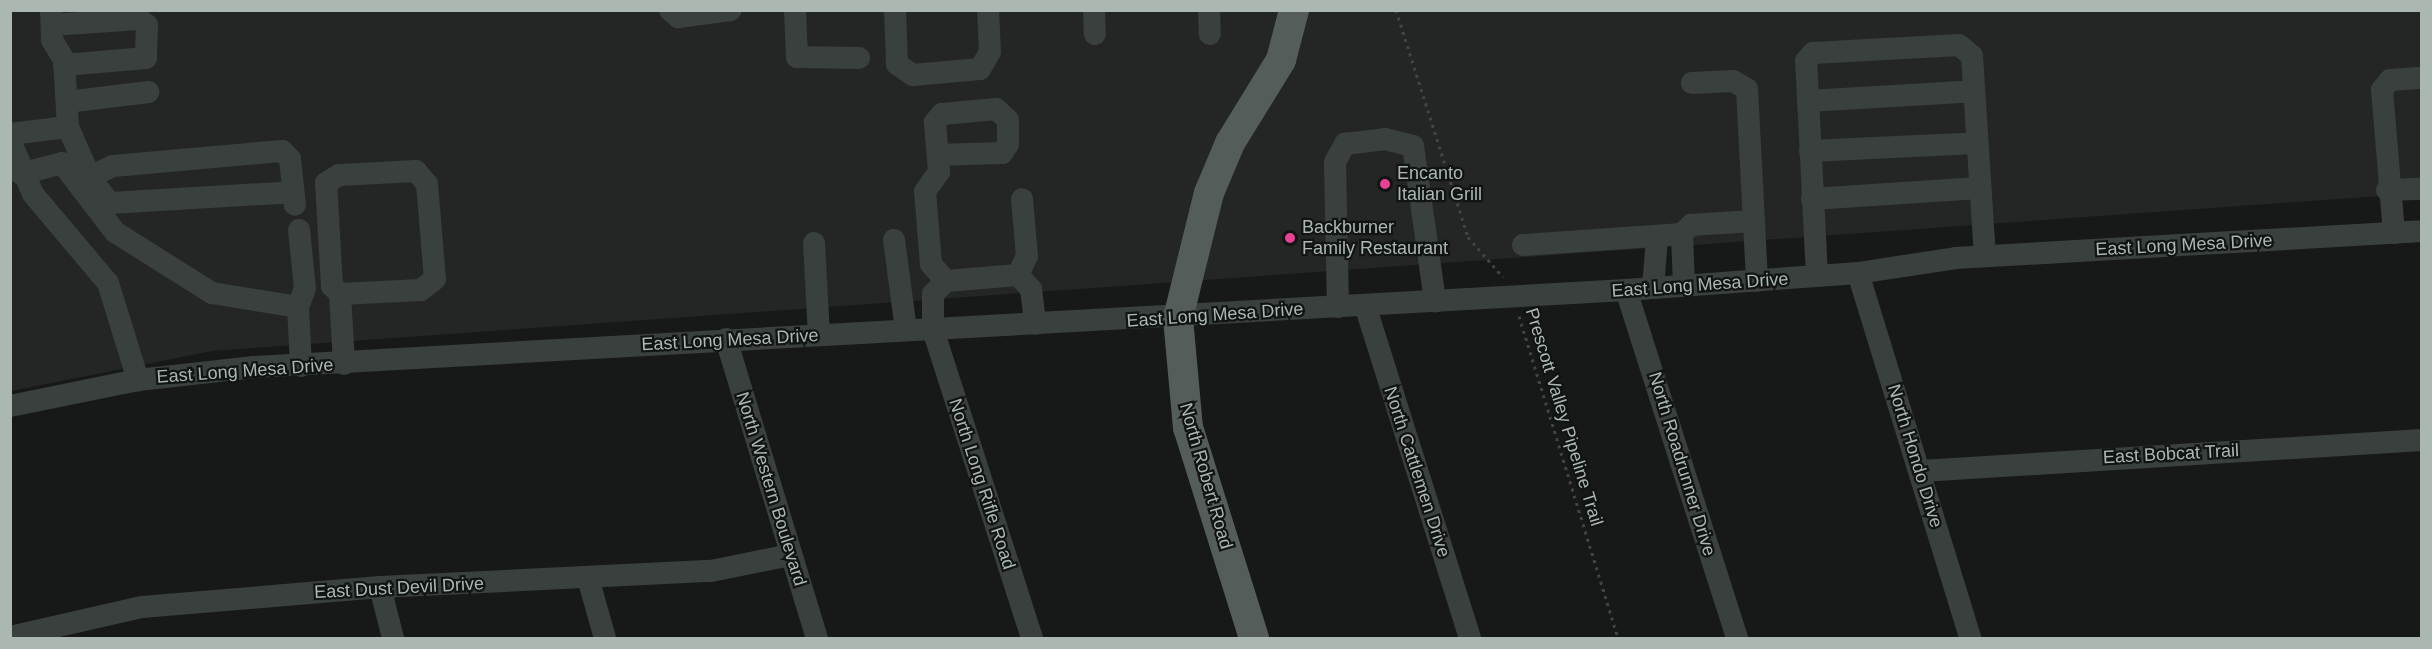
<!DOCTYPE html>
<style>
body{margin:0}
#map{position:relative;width:2432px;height:649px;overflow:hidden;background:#171919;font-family:Helvetica,sans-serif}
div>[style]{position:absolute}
.built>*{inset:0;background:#232625}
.path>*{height:3px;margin-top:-1.5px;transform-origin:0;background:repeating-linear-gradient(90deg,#3e4542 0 3px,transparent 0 7.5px)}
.minor>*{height:22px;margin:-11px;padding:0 11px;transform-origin:11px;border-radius:11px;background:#3a403e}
.major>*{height:30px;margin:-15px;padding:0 15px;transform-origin:15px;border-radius:15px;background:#555d5a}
.dots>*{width:16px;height:16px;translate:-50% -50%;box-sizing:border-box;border:3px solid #121414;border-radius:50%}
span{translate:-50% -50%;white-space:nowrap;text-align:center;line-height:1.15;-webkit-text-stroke:4.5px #121414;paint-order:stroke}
.poi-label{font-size:18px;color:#aab8b1}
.left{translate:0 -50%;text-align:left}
.street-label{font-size:18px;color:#aab8b1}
.frame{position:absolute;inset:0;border:12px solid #aab8b1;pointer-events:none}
</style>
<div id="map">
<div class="built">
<i style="clip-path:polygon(11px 11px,2421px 11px,2421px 193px,212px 351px,11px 391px)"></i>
</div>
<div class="path">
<i style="left:1396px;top:10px;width:238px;rotate:72.4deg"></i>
<i style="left:1468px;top:237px;width:53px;rotate:48.8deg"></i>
<i style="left:1519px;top:316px;width:337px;rotate:72.9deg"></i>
</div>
<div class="minor">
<i style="left:51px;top:10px;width:30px;rotate:88deg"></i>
<i style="left:52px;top:40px;width:23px;rotate:59deg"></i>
<i style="left:64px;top:60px;width:67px;rotate:86.6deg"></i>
<i style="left:68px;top:127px;width:55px;rotate:66.3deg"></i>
<i style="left:90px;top:177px;width:25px;rotate:-26deg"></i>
<i style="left:113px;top:166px;width:170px;rotate:-5.1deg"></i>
<i style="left:282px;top:151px;width:11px;rotate:45deg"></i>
<i style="left:290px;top:159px;width:46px;rotate:83.8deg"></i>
<i style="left:670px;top:10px;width:11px;rotate:41deg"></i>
<i style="left:678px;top:17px;width:53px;rotate:-7.5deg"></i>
<i style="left:795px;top:10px;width:47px;rotate:87.6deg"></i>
<i style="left:797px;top:57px;width:62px;rotate:0.9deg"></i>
<i style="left:895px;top:10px;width:54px;rotate:87.9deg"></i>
<i style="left:897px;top:64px;width:19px;rotate:35deg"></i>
<i style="left:913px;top:75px;width:67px;rotate:-5.1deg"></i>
<i style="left:980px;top:69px;width:20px;rotate:-60deg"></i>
<i style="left:990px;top:52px;width:42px;rotate:-92.7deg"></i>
<i style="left:1094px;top:10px;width:24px;rotate:88deg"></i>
<i style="left:1209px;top:10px;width:24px;rotate:88deg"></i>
<i style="left:52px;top:25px;width:87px;rotate:-3.9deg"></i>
<i style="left:139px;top:19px;width:10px;rotate:37deg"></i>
<i style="left:147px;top:25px;width:33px;rotate:92deg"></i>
<i style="left:146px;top:58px;width:82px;rotate:175.1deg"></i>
<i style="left:1692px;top:83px;width:41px;rotate:-2.8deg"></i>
<i style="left:1733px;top:81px;width:16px;rotate:30deg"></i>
<i style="left:1747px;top:89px;width:192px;rotate:87deg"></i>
<i style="left:1808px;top:101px;width:166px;rotate:-3.4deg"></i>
<i style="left:67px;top:102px;width:82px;rotate:-7deg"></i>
<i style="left:10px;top:134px;width:58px;rotate:-6.9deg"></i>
<i style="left:10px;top:140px;width:59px;rotate:66.9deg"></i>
<i style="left:33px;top:194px;width:116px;rotate:49.9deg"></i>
<i style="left:108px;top:283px;width:102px;rotate:72.8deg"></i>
<i style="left:1810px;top:151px;width:167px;rotate:-2.7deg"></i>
<i style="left:938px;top:155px;width:64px;rotate:-1.8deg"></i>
<i style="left:1002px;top:153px;width:11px;rotate:-56deg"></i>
<i style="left:1008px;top:144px;width:24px;rotate:-90deg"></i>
<i style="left:1008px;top:120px;width:16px;rotate:-137deg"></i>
<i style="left:996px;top:109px;width:54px;rotate:174.7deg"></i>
<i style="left:942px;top:114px;width:11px;rotate:131deg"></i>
<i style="left:935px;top:122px;width:50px;rotate:85.4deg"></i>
<i style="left:939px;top:172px;width:24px;rotate:126deg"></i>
<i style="left:925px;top:191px;width:73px;rotate:85.3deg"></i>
<i style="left:931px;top:264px;width:23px;rotate:49deg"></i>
<i style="left:21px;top:174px;width:42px;rotate:-15deg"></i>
<i style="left:62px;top:163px;width:87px;rotate:52.5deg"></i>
<i style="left:115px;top:232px;width:115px;rotate:32.2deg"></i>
<i style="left:212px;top:293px;width:87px;rotate:9.2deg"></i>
<i style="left:91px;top:179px;width:31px;rotate:52deg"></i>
<i style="left:110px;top:203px;width:183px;rotate:-3.4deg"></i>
<i style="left:2387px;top:190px;width:35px;rotate:-2deg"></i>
<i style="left:1812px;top:199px;width:167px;rotate:-3.8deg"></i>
<i style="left:299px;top:230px;width:58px;rotate:84.1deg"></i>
<i style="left:305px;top:288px;width:20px;rotate:110deg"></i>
<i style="left:298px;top:307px;width:59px;rotate:87.1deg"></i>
<i style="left:2394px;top:233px;width:144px;rotate:-94.8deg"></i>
<i style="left:2382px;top:90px;width:13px;rotate:-51deg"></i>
<i style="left:2390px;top:80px;width:32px;rotate:-4deg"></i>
<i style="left:894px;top:240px;width:91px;rotate:82.4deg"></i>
<i style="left:814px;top:243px;width:92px;rotate:86.9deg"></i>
<i style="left:1523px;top:245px;width:159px;rotate:-4deg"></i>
<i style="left:1858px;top:273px;width:382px;rotate:72.9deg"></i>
<i style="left:1018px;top:275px;width:21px;rotate:-65deg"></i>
<i style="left:1027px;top:256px;width:57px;rotate:-95deg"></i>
<i style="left:1817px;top:276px;width:215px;rotate:-92.9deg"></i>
<i style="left:1806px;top:61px;width:11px;rotate:-49deg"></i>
<i style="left:1813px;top:53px;width:146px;rotate:-3.1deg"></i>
<i style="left:1959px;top:45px;width:17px;rotate:40deg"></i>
<i style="left:1972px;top:56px;width:200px;rotate:86.3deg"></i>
<i style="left:1684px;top:286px;width:52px;rotate:-92.2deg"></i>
<i style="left:1682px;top:234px;width:13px;rotate:-45deg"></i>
<i style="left:1691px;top:225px;width:62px;rotate:-3.7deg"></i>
<i style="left:1653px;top:288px;width:50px;rotate:-85.4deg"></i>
<i style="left:1626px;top:290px;width:365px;rotate:72.3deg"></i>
<i style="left:340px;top:294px;width:11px;rotate:-135deg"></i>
<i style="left:332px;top:286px;width:103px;rotate:-93.3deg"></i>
<i style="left:326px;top:183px;width:15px;rotate:-32deg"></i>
<i style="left:339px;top:175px;width:77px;rotate:-3deg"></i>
<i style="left:416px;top:171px;width:17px;rotate:50deg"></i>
<i style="left:427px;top:184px;width:95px;rotate:85.2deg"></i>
<i style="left:435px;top:279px;width:18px;rotate:142deg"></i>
<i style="left:421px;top:290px;width:81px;rotate:177.2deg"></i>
<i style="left:340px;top:294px;width:70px;rotate:86.7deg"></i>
<i style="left:1365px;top:305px;width:349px;rotate:72.5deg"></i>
<i style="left:1338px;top:307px;width:145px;rotate:-91.2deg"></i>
<i style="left:1335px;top:162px;width:21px;rotate:-61deg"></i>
<i style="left:1345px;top:144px;width:40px;rotate:-7.1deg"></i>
<i style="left:1385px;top:139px;width:29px;rotate:14deg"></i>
<i style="left:1413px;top:146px;width:157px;rotate:81.9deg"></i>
<i style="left:726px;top:339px;width:313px;rotate:73.1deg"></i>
<i style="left:10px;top:406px;width:131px;rotate:-11.5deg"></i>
<i style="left:138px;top:380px;width:117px;rotate:-6.4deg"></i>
<i style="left:254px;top:367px;width:1374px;rotate:-3.21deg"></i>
<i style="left:1626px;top:290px;width:233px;rotate:-4.2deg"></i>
<i style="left:1858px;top:273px;width:99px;rotate:-8.7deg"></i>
<i style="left:1956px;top:258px;width:467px;rotate:-3.3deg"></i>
<i style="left:1921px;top:471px;width:502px;rotate:-3.54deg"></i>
<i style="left:588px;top:578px;width:62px;rotate:74.2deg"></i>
<i style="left:380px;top:587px;width:53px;rotate:75.7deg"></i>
<i style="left:10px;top:637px;width:135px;rotate:-12.8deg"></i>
<i style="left:142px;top:607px;width:239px;rotate:-4.8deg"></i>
<i style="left:380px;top:587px;width:331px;rotate:-2.8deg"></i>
<i style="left:711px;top:571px;width:81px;rotate:-11.4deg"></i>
<i style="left:1032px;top:638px;width:324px;rotate:-107.8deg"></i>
<i style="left:933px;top:329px;width:35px;rotate:-90deg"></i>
<i style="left:933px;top:294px;width:18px;rotate:-45deg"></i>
<i style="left:946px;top:281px;width:72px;rotate:-4.8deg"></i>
<i style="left:1018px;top:275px;width:19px;rotate:47deg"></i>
<i style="left:1031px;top:289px;width:35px;rotate:83deg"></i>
</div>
<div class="major">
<i style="left:1254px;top:638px;width:220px;rotate:-107.4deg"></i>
<i style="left:1188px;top:428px;width:110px;rotate:-95.2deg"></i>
<i style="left:1178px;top:318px;width:129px;rotate:-76.1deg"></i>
<i style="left:1209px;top:193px;width:54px;rotate:-67.2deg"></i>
<i style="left:1230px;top:143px;width:97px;rotate:-58.4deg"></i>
<i style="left:1281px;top:60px;width:52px;rotate:-75.4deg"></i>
</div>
<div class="dots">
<i style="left:1385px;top:184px;background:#e74194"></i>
<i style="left:1290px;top:238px;background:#e74194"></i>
</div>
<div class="poi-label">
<span class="left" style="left:1397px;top:184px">Encanto<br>Italian Grill</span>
<span class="left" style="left:1302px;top:238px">Backburner<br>Family Restaurant</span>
</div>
<div class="street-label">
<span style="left:2184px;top:245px;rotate:-3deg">East Long Mesa Drive</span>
<span style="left:1700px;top:285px;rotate:-4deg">East Long Mesa Drive</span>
<span style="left:1215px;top:315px;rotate:-4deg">East Long Mesa Drive</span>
<span style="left:730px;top:340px;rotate:-3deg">East Long Mesa Drive</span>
<span style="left:245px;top:371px;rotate:-4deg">East Long Mesa Drive</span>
<span style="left:1564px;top:417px;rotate:73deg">Prescott Valley Pipeline Trail</span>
<span style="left:2171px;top:454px;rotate:-3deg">East Bobcat Trail</span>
<span style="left:1915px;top:456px;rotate:73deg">North Hondo Drive</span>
<span style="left:1682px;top:464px;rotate:73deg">North Roadrunner Drive</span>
<span style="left:1417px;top:472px;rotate:72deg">North Cattlemen Drive</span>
<span style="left:1206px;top:476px;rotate:74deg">North Robert Road</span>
<span style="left:982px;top:484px;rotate:72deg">North Long Rifle Road</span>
<span style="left:771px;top:489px;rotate:73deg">North Western Boulevard</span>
<span style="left:399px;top:588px;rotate:-3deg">East Dust Devil Drive</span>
</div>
<div class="frame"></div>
</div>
